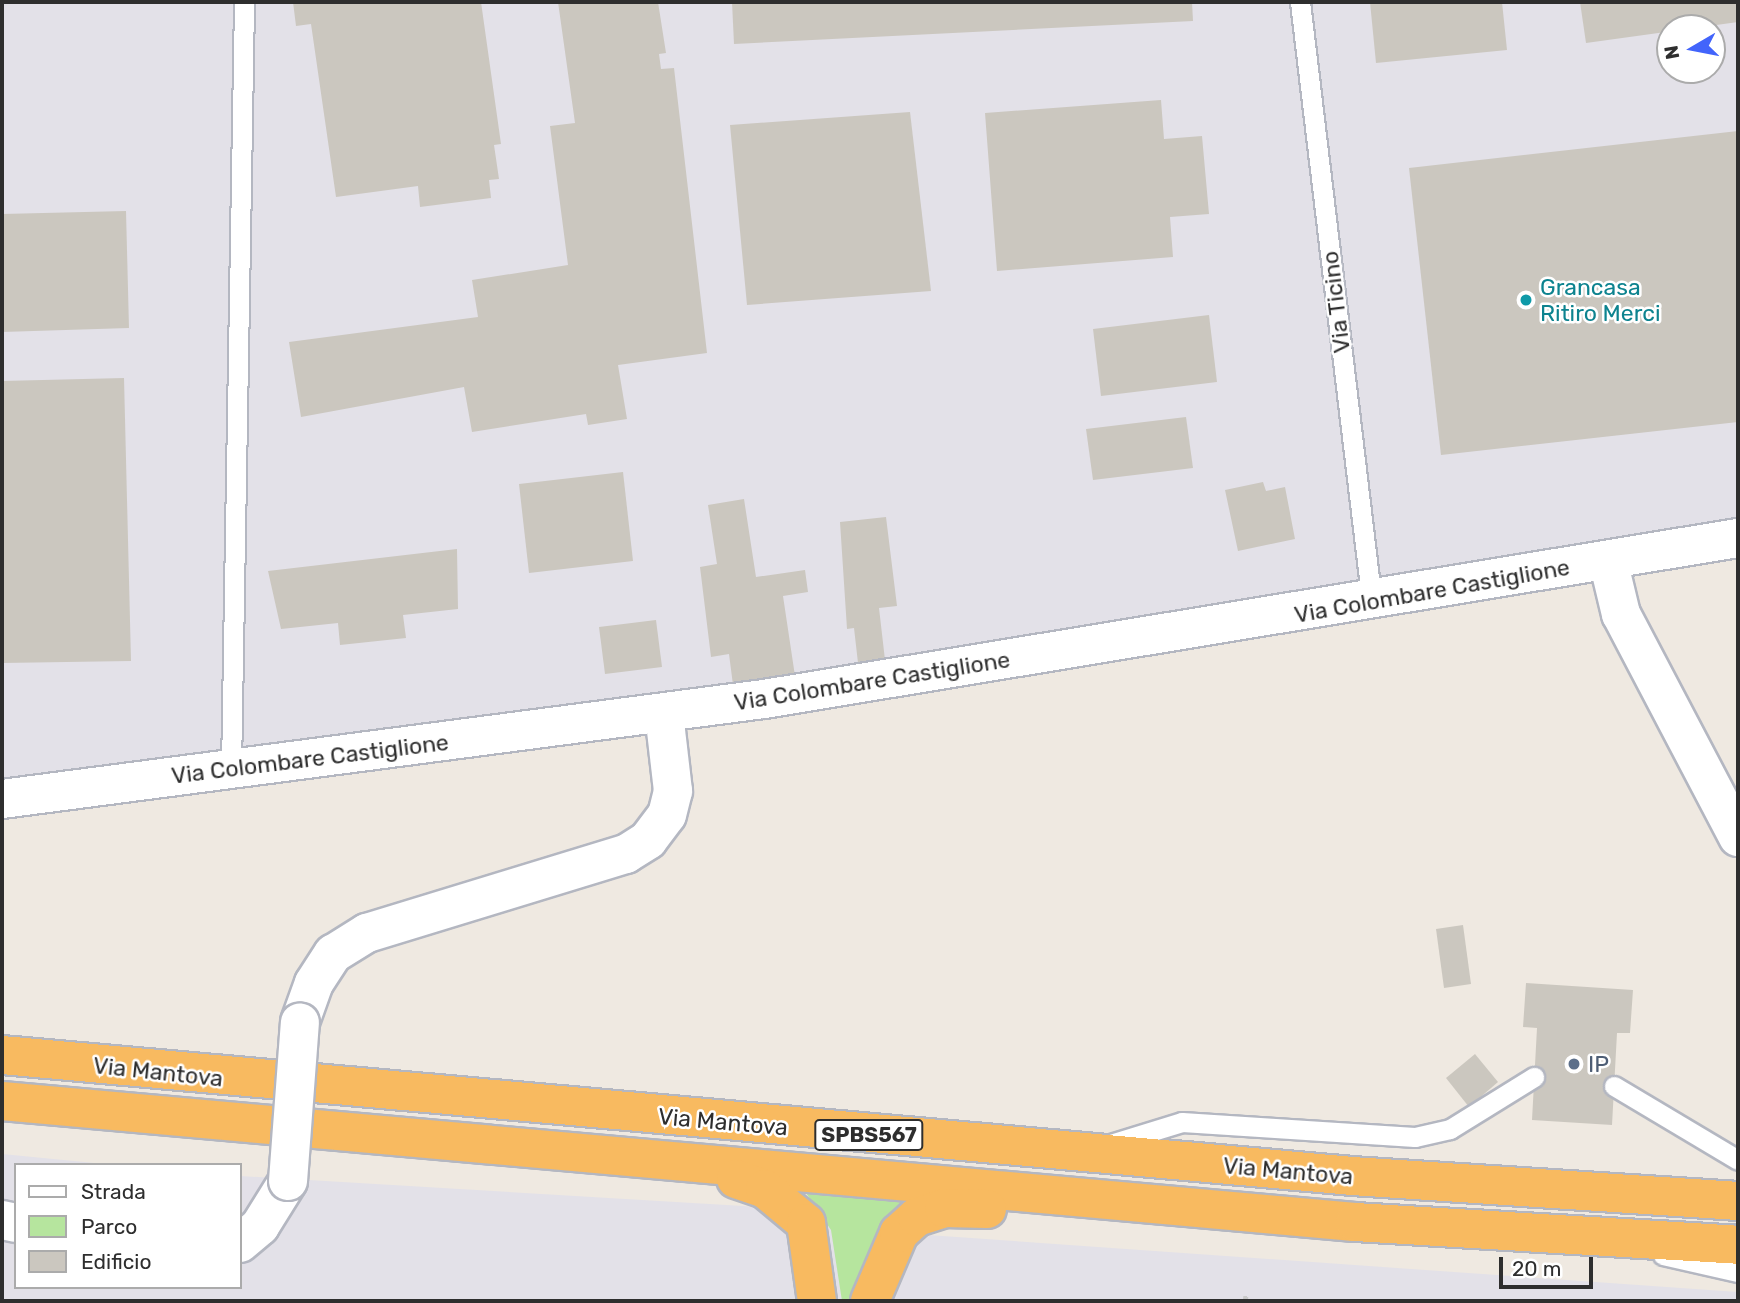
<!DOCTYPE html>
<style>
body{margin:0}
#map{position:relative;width:1740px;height:1303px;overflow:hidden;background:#efe9e1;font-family:Rubik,sans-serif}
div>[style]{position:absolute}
.industrial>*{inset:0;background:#e3e1e8}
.green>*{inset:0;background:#b6e59e}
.building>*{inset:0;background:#cbc7bf}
.path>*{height:4.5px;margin-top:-2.25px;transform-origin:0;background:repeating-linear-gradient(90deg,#c9c9c9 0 5px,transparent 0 8.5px)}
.roads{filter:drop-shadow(2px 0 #b4b7c1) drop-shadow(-2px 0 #b4b7c1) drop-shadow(0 2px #b4b7c1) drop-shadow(0 -2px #b4b7c1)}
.service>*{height:19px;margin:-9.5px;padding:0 9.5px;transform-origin:9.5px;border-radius:9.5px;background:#fff}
.minor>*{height:38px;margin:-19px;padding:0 19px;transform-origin:19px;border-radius:19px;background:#fff}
.trunk>*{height:38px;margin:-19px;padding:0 19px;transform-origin:19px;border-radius:19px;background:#f8ba60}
.bridges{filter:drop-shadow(2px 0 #b4b7c1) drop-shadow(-2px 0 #b4b7c1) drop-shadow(0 2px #b4b7c1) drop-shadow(0 -2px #b4b7c1)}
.minor-bridge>*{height:38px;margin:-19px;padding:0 19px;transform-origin:19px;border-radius:19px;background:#fff}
.dots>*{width:19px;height:19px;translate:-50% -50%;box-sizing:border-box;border:4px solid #fff;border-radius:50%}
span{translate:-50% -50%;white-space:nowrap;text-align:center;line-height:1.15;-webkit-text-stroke:5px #fff;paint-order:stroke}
.shield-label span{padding:2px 5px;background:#fff;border:2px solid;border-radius:5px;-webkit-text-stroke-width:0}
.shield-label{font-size:21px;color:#2e2e2e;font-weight:700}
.culture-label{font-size:23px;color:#0d838f}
.left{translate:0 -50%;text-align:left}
.street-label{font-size:23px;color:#2e2e2e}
.service-label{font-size:23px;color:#4e5e75}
.frame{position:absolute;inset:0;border:4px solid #2e2e2e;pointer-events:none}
.legend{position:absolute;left:14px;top:1163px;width:228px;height:126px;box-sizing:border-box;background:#fff;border:2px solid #ababab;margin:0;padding:9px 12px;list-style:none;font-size:21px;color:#2e2e2e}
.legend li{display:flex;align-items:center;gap:14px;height:35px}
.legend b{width:35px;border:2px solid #ababab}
.north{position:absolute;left:1656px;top:14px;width:70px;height:70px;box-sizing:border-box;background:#fff;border:2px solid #ababab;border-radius:50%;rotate:260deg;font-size:19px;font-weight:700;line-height:28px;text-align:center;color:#2e2e2e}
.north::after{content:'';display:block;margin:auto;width:24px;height:32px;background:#4264fb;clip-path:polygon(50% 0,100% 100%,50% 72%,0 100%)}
.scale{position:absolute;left:1499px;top:1257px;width:94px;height:32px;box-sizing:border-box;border:4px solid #2e2e2e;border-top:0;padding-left:9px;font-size:21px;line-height:24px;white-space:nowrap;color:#2e2e2e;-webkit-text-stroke:5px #fff;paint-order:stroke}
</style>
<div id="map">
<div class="industrial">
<i style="clip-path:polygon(evenodd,2px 2px,1738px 2px,1738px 538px,2px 799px,2px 2px,1670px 28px,1712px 28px,1712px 70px,1670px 70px,1670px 28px)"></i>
<i style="clip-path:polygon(2px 1154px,115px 1165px,16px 1165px,16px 1287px,240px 1287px,240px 1176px,794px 1209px,899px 1233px,1738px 1292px,1738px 1301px,2px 1301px)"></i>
</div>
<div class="green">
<i style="clip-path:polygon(804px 1190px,917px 1200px,861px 1301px,842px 1301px,831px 1230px)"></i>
</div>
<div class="building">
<i style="clip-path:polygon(293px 2px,481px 2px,501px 144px,494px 145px,499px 179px,489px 180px,491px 198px,420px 207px,418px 186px,336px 197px,311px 24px,296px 26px)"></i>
<i style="clip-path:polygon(558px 2px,658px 2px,666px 53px,659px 54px,661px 69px,674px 68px,707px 353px,618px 365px,627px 419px,588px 425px,586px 414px,472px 432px,464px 387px,301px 417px,289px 342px,478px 317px,472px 280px,568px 265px,550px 126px,575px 123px)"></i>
<i style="clip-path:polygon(732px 2px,1192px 2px,1193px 21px,734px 44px)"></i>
<i style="clip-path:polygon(1370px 2px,1502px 2px,1507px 50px,1376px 63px)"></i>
<i style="clip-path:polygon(1580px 2px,1738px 2px,1738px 22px,1586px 43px)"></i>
<i style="clip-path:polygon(1161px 100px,1164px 139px,1202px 136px,1209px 214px,1170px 217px,1173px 257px,997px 271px,985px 113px)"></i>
<i style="clip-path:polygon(910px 112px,931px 291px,747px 305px,730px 125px)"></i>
<i style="clip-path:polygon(1738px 131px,1738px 422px,1441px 455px,1409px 168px)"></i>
<i style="clip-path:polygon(126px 211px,129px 328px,2px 332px,2px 214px)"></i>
<i style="clip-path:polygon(1209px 315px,1217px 382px,1101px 396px,1093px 329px)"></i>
<i style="clip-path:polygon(124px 378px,131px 661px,2px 663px,2px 381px)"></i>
<i style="clip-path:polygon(1186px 417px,1193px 468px,1093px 480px,1086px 429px)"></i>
<i style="clip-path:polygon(623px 472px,633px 561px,529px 573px,519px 484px)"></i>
<i style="clip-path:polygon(1263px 482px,1266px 491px,1285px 487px,1295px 539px,1238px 551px,1225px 490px)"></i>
<i style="clip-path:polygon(744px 499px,756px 577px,805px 570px,808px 592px,783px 596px,795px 676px,733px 685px,729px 654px,711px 657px,700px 567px,717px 564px,708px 505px)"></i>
<i style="clip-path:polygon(886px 517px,897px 606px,879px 608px,885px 660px,858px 663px,854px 628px,847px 629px,840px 522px)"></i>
<i style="clip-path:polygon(457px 549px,458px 609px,403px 615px,406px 638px,340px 645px,338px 623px,281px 629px,268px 571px)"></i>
<i style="clip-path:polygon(656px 620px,662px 667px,605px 674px,599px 627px)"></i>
<i style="clip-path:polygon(1463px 925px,1471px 984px,1444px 988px,1436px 929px)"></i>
<i style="clip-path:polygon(1526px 983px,1633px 990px,1630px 1033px,1617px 1033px,1612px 1125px,1532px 1120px,1537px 1028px,1523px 1027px)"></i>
<i style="clip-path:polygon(1475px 1054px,1498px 1082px,1469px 1107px,1446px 1078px)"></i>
</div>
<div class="path">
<i style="left:1245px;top:1301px;width:8px;rotate:-83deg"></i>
</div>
<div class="roads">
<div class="service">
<i style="left:1300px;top:2px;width:605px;rotate:83.17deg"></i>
<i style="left:231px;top:770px;width:768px;rotate:-89.03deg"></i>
<i style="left:1614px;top:1086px;width:144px;rotate:30.8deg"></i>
<i style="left:1107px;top:1145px;width:78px;rotate:-17deg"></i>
<i style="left:1182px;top:1122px;width:233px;rotate:3.7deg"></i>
<i style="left:1415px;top:1137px;width:36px;rotate:-13deg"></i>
<i style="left:1450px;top:1129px;width:99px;rotate:-31.8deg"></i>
<i style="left:1663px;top:1255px;width:77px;rotate:12.8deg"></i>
</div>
<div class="minor">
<i style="left:1608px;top:560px;width:56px;rotate:76.5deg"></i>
<i style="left:1621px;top:614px;width:252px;rotate:62.3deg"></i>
<i style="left:2px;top:799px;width:769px;rotate:-7.48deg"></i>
<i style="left:764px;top:699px;width:987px;rotate:-9.39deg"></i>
<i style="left:300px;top:1022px;width:41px;rotate:-70.3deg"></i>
<i style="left:314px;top:983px;width:35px;rotate:-57deg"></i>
<i style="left:333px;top:954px;width:40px;rotate:-32deg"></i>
<i style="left:367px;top:933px;width:271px;rotate:-17deg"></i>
<i style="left:626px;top:854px;width:26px;rotate:-32deg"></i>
<i style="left:648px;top:840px;width:31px;rotate:-53deg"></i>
<i style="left:667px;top:815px;width:25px;rotate:-76deg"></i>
<i style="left:673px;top:791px;width:79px;rotate:-96.6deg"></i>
<i style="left:2px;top:1220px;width:14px;rotate:12deg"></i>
<i style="left:240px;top:1243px;width:26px;rotate:-40deg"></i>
<i style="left:260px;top:1226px;width:53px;rotate:-58.1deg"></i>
</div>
<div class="trunk">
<i style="left:2px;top:1055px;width:1355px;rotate:5.12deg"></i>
<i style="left:1352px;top:1176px;width:387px;rotate:3.7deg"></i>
<i style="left:2px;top:1101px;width:1358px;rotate:5.11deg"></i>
<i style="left:1355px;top:1222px;width:384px;rotate:3.4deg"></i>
<i style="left:736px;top:1179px;width:31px;rotate:19deg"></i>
<i style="left:765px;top:1189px;width:53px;rotate:39.7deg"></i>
<i style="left:806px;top:1223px;width:79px;rotate:82deg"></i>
<i style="left:870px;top:1301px;width:74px;rotate:-66.9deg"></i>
<i style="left:899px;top:1233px;width:24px;rotate:-42deg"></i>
<i style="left:917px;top:1217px;width:28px;rotate:-18deg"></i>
<i style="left:944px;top:1208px;width:43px;rotate:1.3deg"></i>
</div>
</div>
<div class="bridges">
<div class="minor-bridge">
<i style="left:288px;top:1181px;width:159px;rotate:-85.7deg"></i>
</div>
</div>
<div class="dots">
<i style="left:1526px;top:300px;background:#0f9aa8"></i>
<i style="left:1574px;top:1064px;background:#5c6f8a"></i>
</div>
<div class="shield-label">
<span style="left:869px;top:1135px">SPBS567</span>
</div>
<div class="culture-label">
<span class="left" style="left:1540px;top:300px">Grancasa<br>Ritiro Merci</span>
</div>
<div class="street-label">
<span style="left:1336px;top:302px;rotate:-97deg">Via Ticino</span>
<span style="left:1432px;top:591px;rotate:-10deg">Via Colombare Castiglione</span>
<span style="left:872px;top:681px;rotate:-9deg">Via Colombare Castiglione</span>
<span style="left:310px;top:759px;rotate:-7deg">Via Colombare Castiglione</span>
<span style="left:158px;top:1072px;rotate:6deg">Via Mantova</span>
<span style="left:723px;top:1122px;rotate:5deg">Via Mantova</span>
<span style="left:1288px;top:1171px;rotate:5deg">Via Mantova</span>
</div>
<div class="service-label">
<span class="left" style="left:1588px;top:1064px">IP</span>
</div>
<div class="frame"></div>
<ul class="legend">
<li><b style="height:9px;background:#fff"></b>Strada</li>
<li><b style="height:19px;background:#b6e59e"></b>Parco</li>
<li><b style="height:19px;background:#cbc7bf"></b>Edificio</li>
</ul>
<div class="north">N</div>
<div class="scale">20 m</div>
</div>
